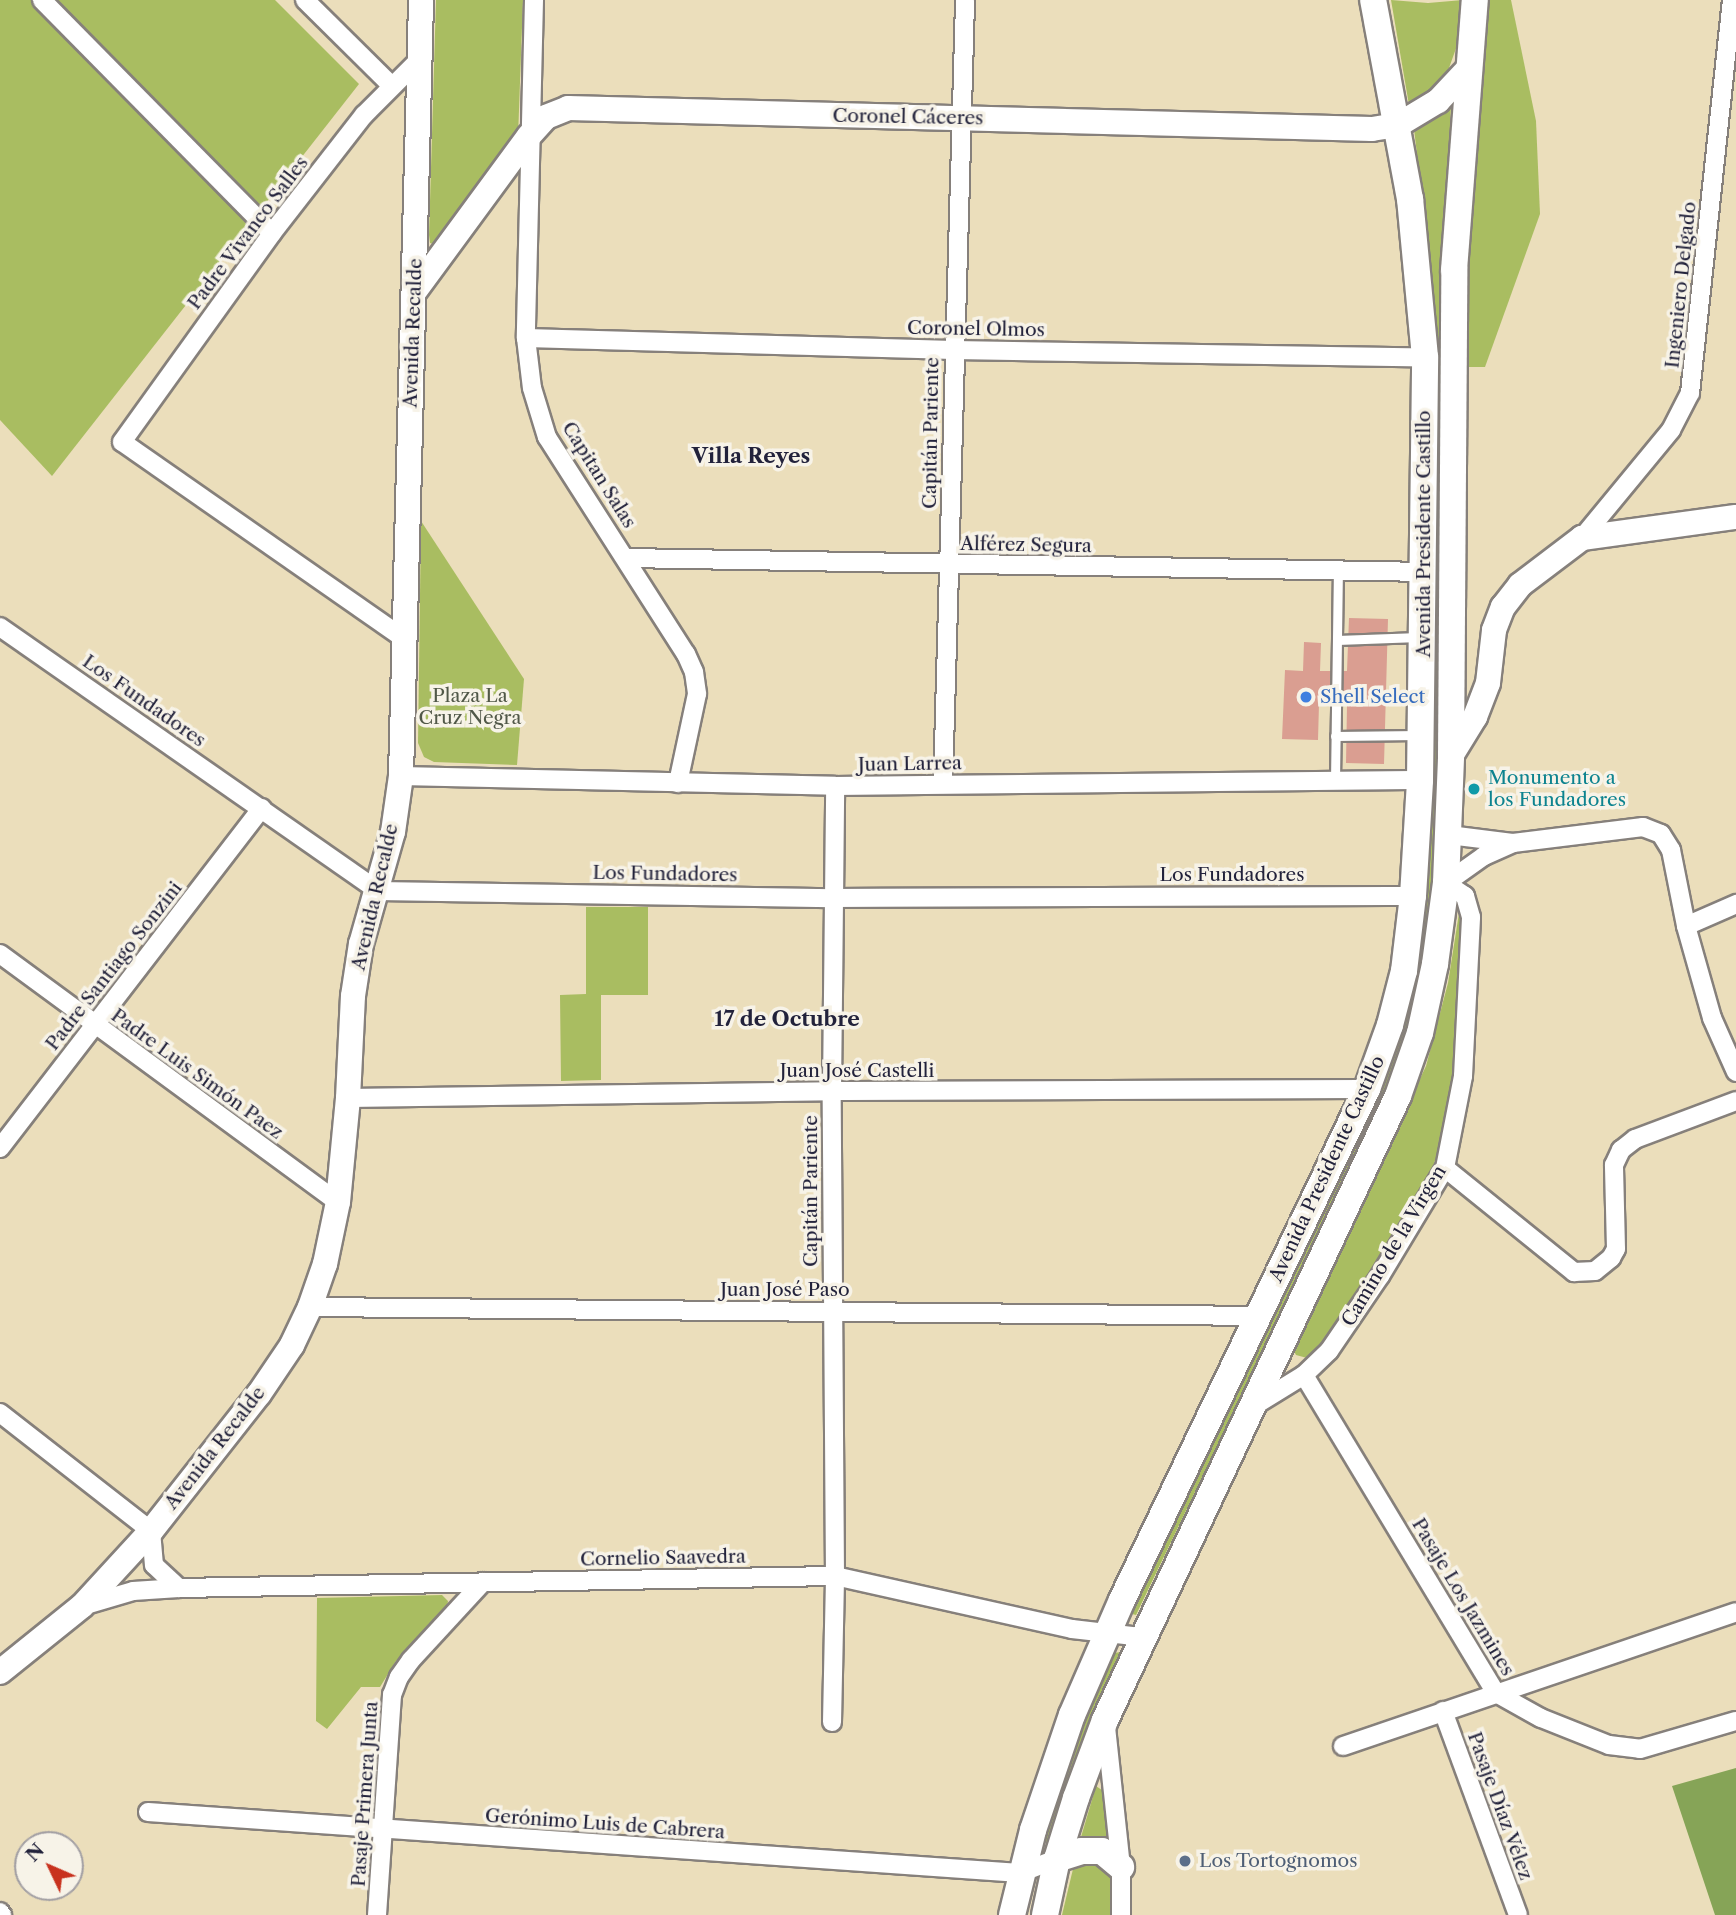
<!DOCTYPE html>
<meta charset="utf-8">
<style>
body{margin:0}
#map{position:relative;width:1736px;height:1915px;overflow:hidden;background:#ebdebb;font-family:"Libre Caslon Text",serif}
div>[style]{position:absolute}
.green>*{inset:0;background:#a9bd61}
.forest>*{inset:0;background:#86a457}
.building>*{inset:0;background:#da9e91}
.roads{filter:drop-shadow(2px 0 #86807b) drop-shadow(-2px 0 #86807b) drop-shadow(0 2px #86807b) drop-shadow(0 -2px #86807b)}
.lane>*{height:9px;margin:-4.5px;padding:0 4.5px;transform-origin:4.5px;border-radius:4.5px;background:#fff}
.street>*{height:18px;margin:-9px;padding:0 9px;transform-origin:9px;border-radius:9px;background:#fff}
.secondary>*{height:24px;margin:-12px;padding:0 12px;transform-origin:12px;border-radius:12px;background:#fff}
.primary>*{height:26px;margin:-13px;padding:0 13px;transform-origin:13px;border-radius:13px;background:#fff}
.dots>*{width:19px;height:19px;translate:-50% -50%;box-sizing:border-box;border:4px solid #f7f3e8;border-radius:50%}
span{translate:-50% -50%;white-space:nowrap;text-align:center;line-height:1.15;-webkit-text-stroke:7px #f7f3e8;paint-order:stroke}
.street-label{font-size:19px;color:#22223b}
.park-label{font-size:19px;color:#515848}
.shop-label{font-size:19px;color:#366cbe}
.left{translate:0 -50%;text-align:left}
.culture-label{font-size:19px;color:#0d838f}
.service-label{font-size:19px;color:#4e5e75}
.neighbourhood-label{font-size:21px;color:#22223b;font-weight:700}
.north{position:absolute;left:14px;top:1831px;width:70px;height:70px;box-sizing:border-box;background:#f7f3e8;border:2px solid #a29fa3;border-radius:50%;rotate:314deg;font-size:19px;font-weight:700;line-height:28px;text-align:center;color:#22223b}
.north::after{content:'';display:block;margin:auto;width:24px;height:32px;background:#c8321e;clip-path:polygon(50% 0,100% 100%,50% 72%,0 100%)}
</style>
<div id="map">
<div class="green">
<i style="clip-path:polygon(0 0,275px 0,359px 84px,52px 476px,0 420px)"></i>
<i style="clip-path:polygon(436px 0,523px 0,518px 137px,436px 245px,430px 243px,429px 235px)"></i>
<i style="clip-path:polygon(1391px 0,1428px 3px,1463px 0,1459px 40px,1449px 68px,1436px 87px,1409px 105px)"></i>
<i style="clip-path:polygon(1488px 0,1511px 0,1536px 121px,1540px 214px,1485px 367px,1467px 367px,1468px 274px)"></i>
<i style="clip-path:polygon(1451px 106px,1442px 315px,1437px 869px,1426px 960px,1400px 1055px,1375px 1117px,1136px 1615px,1132px 1614px,1202px 1463px,1370px 1114px,1395px 1053px,1421px 959px,1430px 868px,1437px 476px,1436px 314px,1414px 129px)"></i>
<i style="clip-path:polygon(421px 521px,524px 679px,517px 765px,434px 762px,424px 757px,418px 743px)"></i>
<i style="clip-path:polygon(586px 907px,648px 907px,648px 995px,601px 995px,601px 1080px,561px 1081px,560px 995px,586px 994px)"></i>
<i style="clip-path:polygon(1464px 908px,1462px 985px,1452px 1077px,1441px 1142px,1430px 1176px,1374px 1272px,1319px 1351px,1307px 1358px,1296px 1355px,1293px 1349px,1426px 1066px,1448px 983px,1459px 913px)"></i>
<i style="clip-path:polygon(442px 1595px,448px 1601px,447px 1607px,396px 1661px,380px 1687px,361px 1687px,327px 1729px,316px 1721px,317px 1598px)"></i>
<i style="clip-path:polygon(1121px 1652px,1066px 1790px,1052px 1841px,1045px 1842px,1059px 1789px,1091px 1703px,1114px 1653px)"></i>
<i style="clip-path:polygon(1096px 1786px,1106px 1793px,1111px 1841px,1081px 1837px)"></i>
<i style="clip-path:polygon(1096px 1861px,1110px 1871px,1114px 1915px,1062px 1915px,1073px 1869px,1079px 1864px)"></i>
</div>
<div class="forest">
<i style="clip-path:polygon(1736px 1768px,1736px 1915px,1715px 1915px,1672px 1786px)"></i>
</div>
<div class="building">
<i style="clip-path:polygon(1349px 618px,1388px 619px,1384px 764px,1346px 763px,1347px 705px,1319px 704px,1318px 740px,1282px 739px,1285px 670px,1303px 671px,1304px 642px,1321px 643px,1320px 671px,1347px 671px)"></i>
</div>
<div class="roads">
<div class="lane">
<i style="left:1337px;top:640px;width:82px;rotate:-2.1deg"></i>
<i style="left:1335px;top:736px;width:84px;rotate:-0.7deg"></i>
<i style="left:1335px;top:781px;width:209px;rotate:-89.2deg"></i>
</div>
<div class="street">
<i style="left:42px;top:0;width:327px;rotate:45.4deg"></i>
<i style="left:305px;top:0;width:122px;rotate:44.7deg"></i>
<i style="left:534px;top:0;width:338px;rotate:91.4deg"></i>
<i style="left:526px;top:338px;width:50px;rotate:83.2deg"></i>
<i style="left:532px;top:388px;width:51px;rotate:73deg"></i>
<i style="left:547px;top:437px;width:258px;rotate:57.4deg"></i>
<i style="left:686px;top:654px;width:20px;rotate:66deg"></i>
<i style="left:694px;top:672px;width:22px;rotate:82deg"></i>
<i style="left:697px;top:694px;width:91px;rotate:102.1deg"></i>
<i style="left:526px;top:338px;width:428px;rotate:1.6deg"></i>
<i style="left:954px;top:350px;width:471px;rotate:0.9deg"></i>
<i style="left:1582px;top:538px;width:140px;rotate:-50.5deg"></i>
<i style="left:1671px;top:430px;width:42px;rotate:-62.8deg"></i>
<i style="left:1690px;top:393px;width:395px;rotate:-83.9deg"></i>
<i style="left:626px;top:558px;width:799px;rotate:1deg"></i>
<i style="left:0;top:627px;width:461px;rotate:34.9deg"></i>
<i style="left:378px;top:891px;width:455px;rotate:0.9deg"></i>
<i style="left:833px;top:898px;width:580px;rotate:-0.2deg"></i>
<i style="left:406px;top:640px;width:346px;rotate:-145.1deg"></i>
<i style="left:122px;top:442px;width:257px;rotate:-54.3deg"></i>
<i style="left:272px;top:233px;width:150px;rotate:-52.1deg"></i>
<i style="left:364px;top:115px;width:78px;rotate:-45deg"></i>
<i style="left:401px;top:776px;width:434px;rotate:1.3deg"></i>
<i style="left:835px;top:786px;width:585px;rotate:-0.59deg"></i>
<i style="left:943px;top:784px;width:784px;rotate:-88.39deg"></i>
<i style="left:1449px;top:835px;width:64px;rotate:7.1deg"></i>
<i style="left:1513px;top:843px;width:131px;rotate:-7deg"></i>
<i style="left:1643px;top:827px;width:19px;rotate:21deg"></i>
<i style="left:1661px;top:834px;width:19px;rotate:58deg"></i>
<i style="left:1671px;top:850px;width:77px;rotate:78.8deg"></i>
<i style="left:1686px;top:926px;width:96px;rotate:74.2deg"></i>
<i style="left:1712px;top:1018px;width:59px;rotate:66deg"></i>
<i style="left:1686px;top:926px;width:55px;rotate:-23.7deg"></i>
<i style="left:0;top:954px;width:419px;rotate:36.3deg"></i>
<i style="left:348px;top:1098px;width:484px;rotate:-0.8deg"></i>
<i style="left:832px;top:1091px;width:535px;rotate:-0.21deg"></i>
<i style="left:0;top:1148px;width:429px;rotate:-52.4deg"></i>
<i style="left:1445px;top:1168px;width:166px;rotate:38.9deg"></i>
<i style="left:1574px;top:1272px;width:21px;rotate:-3deg"></i>
<i style="left:1595px;top:1271px;width:21px;rotate:-39deg"></i>
<i style="left:1611px;top:1258px;width:10px;rotate:-61deg"></i>
<i style="left:1616px;top:1249px;width:84px;rotate:-91.4deg"></i>
<i style="left:1614px;top:1165px;width:17px;rotate:-65deg"></i>
<i style="left:1621px;top:1150px;width:18px;rotate:-38deg"></i>
<i style="left:1635px;top:1139px;width:108px;rotate:-20.6deg"></i>
<i style="left:310px;top:1307px;width:949px;rotate:0.54deg"></i>
<i style="left:1304px;top:1375px;width:371px;rotate:58.9deg"></i>
<i style="left:1496px;top:1693px;width:51px;rotate:29.1deg"></i>
<i style="left:1541px;top:1718px;width:73px;rotate:21.7deg"></i>
<i style="left:1609px;top:1745px;width:31px;rotate:7deg"></i>
<i style="left:1640px;top:1749px;width:100px;rotate:-16.3deg"></i>
<i style="left:1252px;top:1407px;width:61px;rotate:-31.6deg"></i>
<i style="left:1304px;top:1375px;width:35px;rotate:-44deg"></i>
<i style="left:1329px;top:1351px;width:91px;rotate:-55.8deg"></i>
<i style="left:1380px;top:1276px;width:126px;rotate:-59deg"></i>
<i style="left:1445px;top:1168px;width:94px;rotate:-78.9deg"></i>
<i style="left:1463px;top:1076px;width:159px;rotate:-87.1deg"></i>
<i style="left:1471px;top:917px;width:22px;rotate:-106deg"></i>
<i style="left:1465px;top:896px;width:23px;rotate:-146deg"></i>
<i style="left:1446px;top:883px;width:47px;rotate:-35.4deg"></i>
<i style="left:1484px;top:856px;width:32px;rotate:-24deg"></i>
<i style="left:0;top:1413px;width:192px;rotate:38deg"></i>
<i style="left:151px;top:1531px;width:34px;rotate:85deg"></i>
<i style="left:154px;top:1565px;width:34px;rotate:43deg"></i>
<i style="left:82px;top:1606px;width:53px;rotate:-16.4deg"></i>
<i style="left:133px;top:1591px;width:46px;rotate:-3.7deg"></i>
<i style="left:179px;top:1588px;width:656px;rotate:-1.05deg"></i>
<i style="left:835px;top:1576px;width:243px;rotate:12.6deg"></i>
<i style="left:1072px;top:1629px;width:69px;rotate:6.6deg"></i>
<i style="left:1443px;top:1711px;width:217px;rotate:69.8deg"></i>
<i style="left:832px;top:1722px;width:146px;rotate:-88.8deg"></i>
<i style="left:835px;top:1576px;width:485px;rotate:-90.4deg"></i>
<i style="left:832px;top:1091px;width:305px;rotate:-89.4deg"></i>
<i style="left:1106px;top:1727px;width:141px;rotate:83.9deg"></i>
<i style="left:1121px;top:1867px;width:48px;rotate:90deg"></i>
<i style="left:1343px;top:1746px;width:415px;rotate:-18.8deg"></i>
<i style="left:148px;top:1812px;width:874px;rotate:4deg"></i>
<i style="left:1020px;top:1873px;width:40px;rotate:-21deg"></i>
<i style="left:0;top:1912px;width:4px;rotate:56deg"></i>
<i style="left:377px;top:1915px;width:221px;rotate:-86.1deg"></i>
<i style="left:392px;top:1695px;width:19px;rotate:-69deg"></i>
<i style="left:399px;top:1677px;width:21px;rotate:-55deg"></i>
<i style="left:411px;top:1660px;width:106px;rotate:-47.3deg"></i>
</div>
<div class="secondary">
<i style="left:415px;top:291px;width:192px;rotate:-53.7deg"></i>
<i style="left:529px;top:136px;width:25px;rotate:-48deg"></i>
<i style="left:546px;top:117px;width:24px;rotate:-22deg"></i>
<i style="left:568px;top:108px;width:804px;rotate:1.5deg"></i>
<i style="left:1372px;top:129px;width:26px;rotate:-9deg"></i>
<i style="left:1398px;top:125px;width:47px;rotate:-31deg"></i>
<i style="left:1438px;top:101px;width:45px;rotate:-46.8deg"></i>
<i style="left:1451px;top:756px;width:46px;rotate:-58.4deg"></i>
<i style="left:1475px;top:717px;width:36px;rotate:-69deg"></i>
<i style="left:1488px;top:683px;width:53px;rotate:-83.5deg"></i>
<i style="left:1494px;top:630px;width:25px;rotate:-69deg"></i>
<i style="left:1503px;top:607px;width:28px;rotate:-52deg"></i>
<i style="left:1520px;top:585px;width:78px;rotate:-37.2deg"></i>
<i style="left:1582px;top:538px;width:155px;rotate:-7.8deg"></i>
<i style="left:0;top:1672px;width:105px;rotate:-38.8deg"></i>
<i style="left:82px;top:1606px;width:102px;rotate:-47.4deg"></i>
<i style="left:151px;top:1531px;width:174px;rotate:-51.8deg"></i>
<i style="left:259px;top:1394px;width:59px;rotate:-56deg"></i>
<i style="left:292px;top:1345px;width:42px;rotate:-64.7deg"></i>
<i style="left:310px;top:1307px;width:46px;rotate:-70.8deg"></i>
<i style="left:325px;top:1264px;width:63px;rotate:-78.2deg"></i>
<i style="left:338px;top:1202px;width:104px;rotate:-84.5deg"></i>
<i style="left:348px;top:1098px;width:102px;rotate:-87.2deg"></i>
<i style="left:353px;top:996px;width:53px;rotate:-81.3deg"></i>
<i style="left:361px;top:944px;width:116px;rotate:-74.1deg"></i>
<i style="left:393px;top:832px;width:57px;rotate:-81.9deg"></i>
<i style="left:401px;top:776px;width:776px;rotate:-88.52deg"></i>
</div>
<div class="primary">
<i style="left:1057px;top:1859px;width:25px;rotate:-18deg"></i>
<i style="left:1081px;top:1851px;width:21px"></i>
<i style="left:1102px;top:1851px;width:25px;rotate:40deg"></i>
<i style="left:1012px;top:1915px;width:88px;rotate:-76.1deg"></i>
<i style="left:1033px;top:1830px;width:121px;rotate:-71.3deg"></i>
<i style="left:1072px;top:1715px;width:125px;rotate:-66.5deg"></i>
<i style="left:1122px;top:1600px;width:567px;rotate:-64.38deg"></i>
<i style="left:1367px;top:1089px;width:68px;rotate:-70.2deg"></i>
<i style="left:1390px;top:1025px;width:56px;rotate:-75.5deg"></i>
<i style="left:1404px;top:971px;width:76px;rotate:-83.2deg"></i>
<i style="left:1413px;top:896px;width:116px;rotate:-86.5deg"></i>
<i style="left:1420px;top:780px;width:423px;rotate:-89.3deg"></i>
<i style="left:1425px;top:357px;width:159px;rotate:-95.4deg"></i>
<i style="left:1410px;top:199px;width:202px;rotate:-100.5deg"></i>
<i style="left:1045px;top:1915px;width:57px;rotate:-77.9deg"></i>
<i style="left:1057px;top:1859px;width:64px;rotate:-72.7deg"></i>
<i style="left:1076px;top:1798px;width:83px;rotate:-69.6deg"></i>
<i style="left:1105px;top:1720px;width:689px;rotate:-64.85deg"></i>
<i style="left:1398px;top:1096px;width:67px;rotate:-70.8deg"></i>
<i style="left:1420px;top:1033px;width:71px;rotate:-77.7deg"></i>
<i style="left:1435px;top:964px;width:82px;rotate:-82.3deg"></i>
<i style="left:1446px;top:883px;width:127px;rotate:-87.7deg"></i>
<i style="left:1451px;top:756px;width:486px;rotate:-89.6deg"></i>
<i style="left:1454px;top:270px;width:271px;rotate:-85.6deg"></i>
</div>
</div>
<div class="dots">
<i style="left:1306px;top:697px;background:#3f7fe0"></i>
<i style="left:1474px;top:789px;background:#0f9aa8"></i>
<i style="left:1185px;top:1861px;background:#5c6f8a"></i>
</div>
<div class="street-label">
<span style="left:908px;top:117px;rotate:1deg">Coronel Cáceres</span>
<span style="left:248px;top:233px;rotate:-53deg">Padre Vivanco Salles</span>
<span style="left:1681px;top:285px;rotate:-84deg">Ingeniero Delgado</span>
<span style="left:976px;top:329px;rotate:1deg">Coronel Olmos</span>
<span style="left:413px;top:333px;rotate:-88deg">Avenida Recalde</span>
<span style="left:931px;top:433px;rotate:-89deg">Capitán Pariente</span>
<span style="left:599px;top:475px;rotate:58deg">Capitan Salas</span>
<span style="left:1424px;top:534px;rotate:-90deg">Avenida Presidente Castillo</span>
<span style="left:1026px;top:545px;rotate:1deg">Alférez Segura</span>
<span style="left:144px;top:701px;rotate:35deg">Los Fundadores</span>
<span style="left:910px;top:764px;rotate:-1deg">Juan Larrea</span>
<span style="left:665px;top:874px;rotate:1deg">Los Fundadores</span>
<span style="left:1232px;top:875px">Los Fundadores</span>
<span style="left:375px;top:897px;rotate:-77deg">Avenida Recalde</span>
<span style="left:114px;top:966px;rotate:-52deg">Padre Santiago Sonzini</span>
<span style="left:857px;top:1071px">Juan José Castelli</span>
<span style="left:197px;top:1074px;rotate:36deg">Padre Luis Simón Paez</span>
<span style="left:1327px;top:1169px;rotate:-65deg">Avenida Presidente Castillo</span>
<span style="left:811px;top:1191px;rotate:-90deg">Capitán Pariente</span>
<span style="left:1394px;top:1246px;rotate:-59deg">Camino de la Virgen</span>
<span style="left:785px;top:1290px">Juan José Paso</span>
<span style="left:215px;top:1448px;rotate:-52deg">Avenida Recalde</span>
<span style="left:663px;top:1558px;rotate:-1deg">Cornelio Saavedra</span>
<span style="left:1463px;top:1597px;rotate:59deg">Pasaje Los Jazmines</span>
<span style="left:365px;top:1794px;rotate:-86deg">Pasaje Primera Junta</span>
<span style="left:1500px;top:1806px;rotate:70deg">Pasaje Díaz Vélez</span>
<span style="left:605px;top:1824px;rotate:4deg">Gerónimo Luis de Cabrera</span>
</div>
<div class="park-label">
<span style="left:470px;top:707px">Plaza La<br>Cruz Negra</span>
</div>
<div class="shop-label">
<span class="left" style="left:1320px;top:697px">Shell Select</span>
</div>
<div class="culture-label">
<span class="left" style="left:1488px;top:789px">Monumento a<br>los Fundadores</span>
</div>
<div class="service-label">
<span class="left" style="left:1199px;top:1861px">Los Tortognomos</span>
</div>
<div class="neighbourhood-label">
<span style="left:751px;top:456px">Villa Reyes</span>
<span style="left:787px;top:1019px">17 de Octubre</span>
</div>
<div class="north">N</div>
</div>
